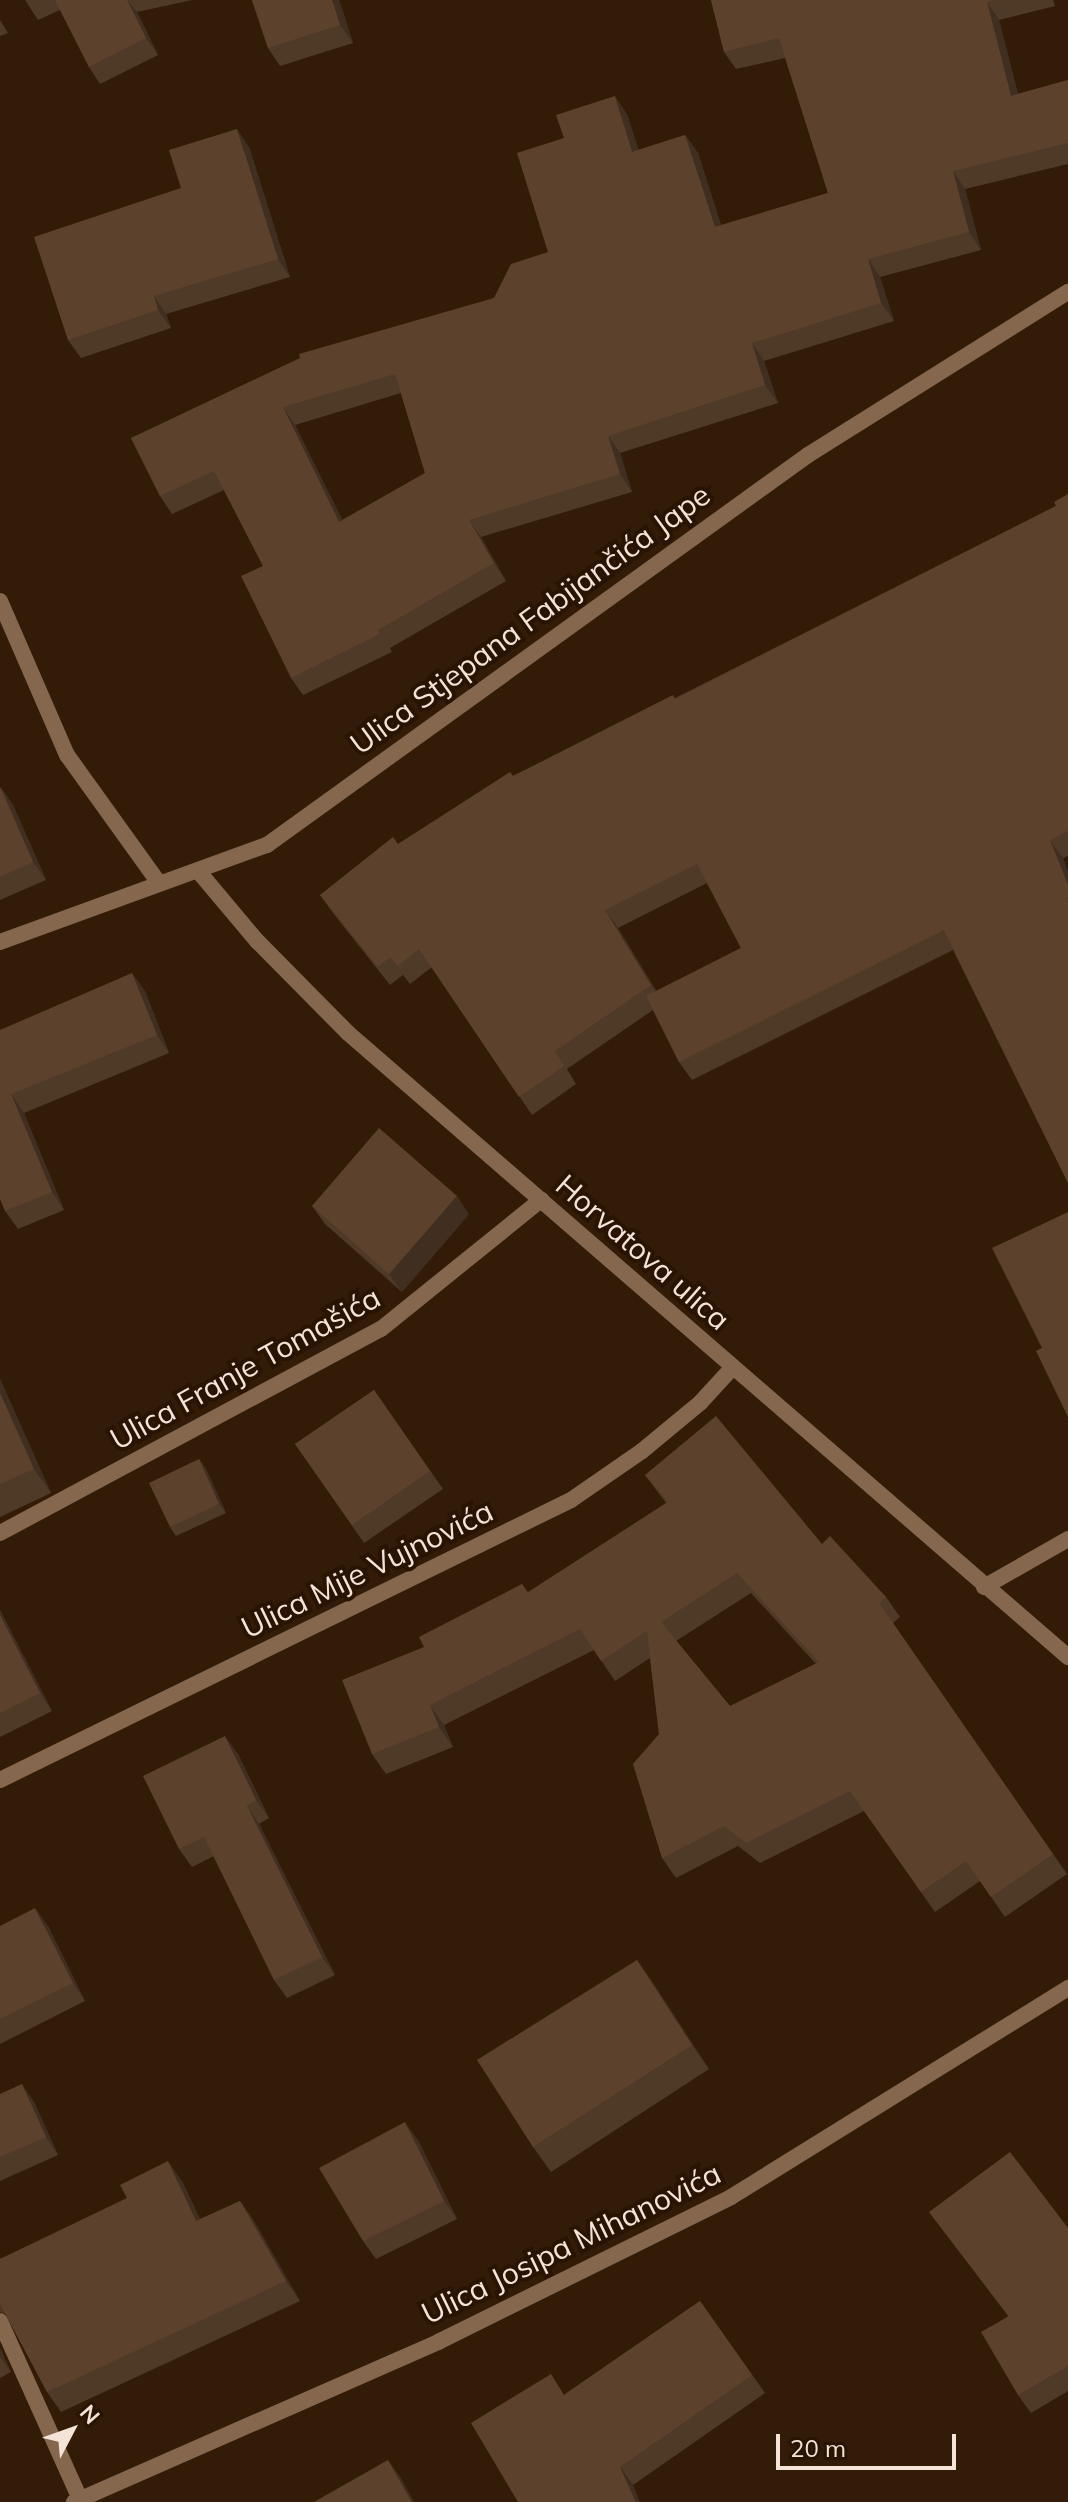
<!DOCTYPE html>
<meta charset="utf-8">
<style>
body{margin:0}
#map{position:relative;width:1068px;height:2502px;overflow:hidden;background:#331c07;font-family:Mulish,sans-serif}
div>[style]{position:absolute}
.minor>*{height:16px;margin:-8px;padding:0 8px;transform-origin:8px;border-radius:8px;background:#85674e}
.wall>*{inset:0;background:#4f3927}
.shaded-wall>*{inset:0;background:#402e20}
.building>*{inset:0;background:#5c422d}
span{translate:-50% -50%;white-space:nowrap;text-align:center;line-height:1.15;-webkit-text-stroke:8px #291301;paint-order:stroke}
.street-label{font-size:30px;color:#f4e4d8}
.north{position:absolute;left:32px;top:2390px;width:80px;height:80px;-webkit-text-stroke:6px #291301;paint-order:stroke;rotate:49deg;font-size:22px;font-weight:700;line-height:32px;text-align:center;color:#f4e4d8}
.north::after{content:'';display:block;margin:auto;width:28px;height:36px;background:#f4e4d8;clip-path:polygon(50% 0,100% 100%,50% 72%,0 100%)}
.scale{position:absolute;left:776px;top:2434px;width:180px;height:36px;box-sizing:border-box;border:4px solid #f4e4d8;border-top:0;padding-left:10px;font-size:24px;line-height:28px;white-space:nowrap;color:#f4e4d8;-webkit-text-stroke:6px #291301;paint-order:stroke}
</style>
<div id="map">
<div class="minor">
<i style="left:0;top:601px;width:168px;rotate:66.5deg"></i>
<i style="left:67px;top:755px;width:158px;rotate:54.3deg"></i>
<i style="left:199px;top:872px;width:90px;rotate:50deg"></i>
<i style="left:257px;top:941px;width:129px;rotate:45.3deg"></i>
<i style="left:348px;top:1033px;width:953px;rotate:40.91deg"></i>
<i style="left:0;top:942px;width:284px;rotate:-20deg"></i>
<i style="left:267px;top:845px;width:667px;rotate:-35.79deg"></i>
<i style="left:808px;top:455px;width:307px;rotate:-32.1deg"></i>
<i style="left:0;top:1533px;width:432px;rotate:-28.2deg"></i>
<i style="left:381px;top:1329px;width:206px;rotate:-38.9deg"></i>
<i style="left:984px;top:1587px;width:97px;rotate:-29.7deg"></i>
<i style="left:0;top:1780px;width:636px;rotate:-26.12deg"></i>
<i style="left:571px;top:1500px;width:86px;rotate:-34.6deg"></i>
<i style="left:642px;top:1451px;width:75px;rotate:-39.6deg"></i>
<i style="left:700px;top:1403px;width:49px;rotate:-47.5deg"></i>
<i style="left:0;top:2321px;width:195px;rotate:65.8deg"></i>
<i style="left:74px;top:2502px;width:398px;rotate:-23.7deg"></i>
<i style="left:438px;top:2342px;width:327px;rotate:-26.3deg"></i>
<i style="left:731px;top:2197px;width:397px;rotate:-31.8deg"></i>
</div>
<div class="wall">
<i style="clip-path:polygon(25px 0,192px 0,137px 12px,158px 55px,100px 84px,89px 67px,60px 10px,38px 20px)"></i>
<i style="clip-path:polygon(252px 0,339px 0,353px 43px,280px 66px,268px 48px)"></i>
<i style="clip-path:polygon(evenodd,711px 0,1053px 0,1055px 6px,999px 20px,1018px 94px,1068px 80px,1068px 164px,965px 189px,981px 250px,880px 277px,894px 321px,764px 361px,778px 403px,620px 453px,632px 492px,481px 537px,506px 581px,390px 648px,392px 652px,303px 695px,291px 678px,263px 566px,224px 490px,172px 514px,160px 496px,131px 438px,494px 298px,548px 252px,564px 138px,627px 114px,638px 150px,685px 135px,698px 153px,721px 225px,828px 193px,785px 58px,736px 69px,724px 52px,711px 0,401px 393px,425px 473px,342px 520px,295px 425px,401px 393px)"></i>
<i style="clip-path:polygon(0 20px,8px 33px,0 36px)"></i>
<i style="clip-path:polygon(249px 147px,290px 277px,166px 314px,171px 328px,81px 358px,68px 340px,181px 188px)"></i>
<i style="clip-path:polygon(evenodd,1068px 494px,1068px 856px,1063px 858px,1068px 872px,1068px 1183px,953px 950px,692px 1080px,679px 1062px,653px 1010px,567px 1069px,576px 1084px,532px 1115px,432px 967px,410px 984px,403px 975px,390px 985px,333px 913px,320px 895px,398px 844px,513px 776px,675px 698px,1056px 506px,1068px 494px,707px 883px,741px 948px,656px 991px,618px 928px,707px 883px)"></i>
<i style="clip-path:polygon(0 787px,13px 805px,46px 880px,0 900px)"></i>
<i style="clip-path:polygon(145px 991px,169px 1053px,24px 1113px,64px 1210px,18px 1229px,5px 1211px,0 1030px)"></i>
<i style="clip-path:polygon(312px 1206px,469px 1214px,402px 1292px,325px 1224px)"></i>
<i style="clip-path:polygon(0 1379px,51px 1493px,0 1517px)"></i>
<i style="clip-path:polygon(374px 1390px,443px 1489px,364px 1543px,295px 1444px)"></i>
<i style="clip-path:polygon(199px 1459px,206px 1469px,226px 1513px,176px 1536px,170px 1527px)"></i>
<i style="clip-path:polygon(evenodd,645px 1475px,822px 1544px,886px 1597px,900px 1617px,893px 1623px,1067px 1874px,1005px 1917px,980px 1881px,935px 1912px,864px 1811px,760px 1863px,738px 1846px,676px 1878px,662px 1858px,659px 1734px,650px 1658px,615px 1681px,594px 1650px,444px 1725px,453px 1747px,386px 1774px,372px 1754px,522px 1584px,528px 1592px,666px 1503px,645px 1475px,751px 1593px,816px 1664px,730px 1706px,676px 1641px,751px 1593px)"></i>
<i style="clip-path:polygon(0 1610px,52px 1711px,0 1737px)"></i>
<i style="clip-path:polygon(238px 1754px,269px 1818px,259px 1824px,335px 1975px,287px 1998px,274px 1980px,214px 1856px,192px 1867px,179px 1849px)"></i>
<i style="clip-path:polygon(0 1926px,48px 1926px,85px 2001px,0 2044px)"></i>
<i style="clip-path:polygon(637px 1960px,709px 2069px,551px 2172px,533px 2147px)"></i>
<i style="clip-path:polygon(0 2094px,34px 2102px,58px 2155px,0 2181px)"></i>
<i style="clip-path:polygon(418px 2140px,457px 2219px,376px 2259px,363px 2241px)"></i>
<i style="clip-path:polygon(182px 2181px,200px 2219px,240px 2201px,254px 2221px,300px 2301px,61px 2412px,47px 2392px,6px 2314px,0 2312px,0 2259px)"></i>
<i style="clip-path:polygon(929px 2212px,1068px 2228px,1068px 2391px,1031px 2413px,1018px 2395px,1008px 2316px)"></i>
<i style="clip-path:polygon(700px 2301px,765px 2393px,633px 2485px,565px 2394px)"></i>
<i style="clip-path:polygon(0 2348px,11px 2372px,0 2378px)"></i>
</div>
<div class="shaded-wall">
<i style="clip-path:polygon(127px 0,137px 12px,158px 55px,146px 38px)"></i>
<i style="clip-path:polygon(332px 0,339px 0,353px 43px,340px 25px)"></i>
<i style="clip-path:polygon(987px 2px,999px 20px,1023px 114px,1011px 96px)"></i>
<i style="clip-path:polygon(615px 96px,627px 114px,645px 169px,632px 152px)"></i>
<i style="clip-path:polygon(237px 129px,249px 147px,290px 277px,278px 259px)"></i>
<i style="clip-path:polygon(685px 135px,698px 153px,727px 245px,715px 227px)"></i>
<i style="clip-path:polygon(953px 171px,965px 189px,981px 250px,969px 232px)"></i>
<i style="clip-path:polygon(868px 259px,880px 277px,894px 321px,881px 303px)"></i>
<i style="clip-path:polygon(154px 296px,166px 314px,171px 328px,158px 310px)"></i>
<i style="clip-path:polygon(752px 343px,764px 361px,778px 403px,765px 385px)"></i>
<i style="clip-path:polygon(283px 407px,295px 425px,352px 539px,339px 522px)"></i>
<i style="clip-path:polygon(608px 436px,620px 453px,632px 492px,620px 474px)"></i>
<i style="clip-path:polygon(469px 520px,481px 537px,506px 581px,494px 563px)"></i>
<i style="clip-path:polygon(1px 787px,13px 805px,46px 880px,33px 862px)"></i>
<i style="clip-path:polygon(1050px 840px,1063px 858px,1068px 872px,1068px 885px)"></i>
<i style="clip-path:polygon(605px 910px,618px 928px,664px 1003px,651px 985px)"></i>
<i style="clip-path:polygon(132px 973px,145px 991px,169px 1053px,157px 1035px)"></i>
<i style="clip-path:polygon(11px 1094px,24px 1113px,64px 1210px,52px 1192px)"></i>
<i style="clip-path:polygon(457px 1196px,469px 1214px,402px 1292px,389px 1274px)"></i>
<i style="clip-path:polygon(0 1379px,51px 1493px,34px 1469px,0 1393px)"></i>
<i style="clip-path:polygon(199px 1459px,206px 1469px,226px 1513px,219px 1504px)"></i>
<i style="clip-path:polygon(0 1610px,52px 1711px,40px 1693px,0 1615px)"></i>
<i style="clip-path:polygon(430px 1705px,444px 1725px,453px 1747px,439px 1727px)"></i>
<i style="clip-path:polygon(225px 1736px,238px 1754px,269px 1818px,256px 1800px)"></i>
<i style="clip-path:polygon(247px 1806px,259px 1824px,335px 1975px,322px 1957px)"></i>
<i style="clip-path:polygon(35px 1908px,48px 1926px,85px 2001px,73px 1983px)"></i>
<i style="clip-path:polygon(637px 1960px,654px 1984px,709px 2069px,692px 2045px)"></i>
<i style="clip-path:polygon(22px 2084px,34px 2102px,58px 2155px,46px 2137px)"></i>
<i style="clip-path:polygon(405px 2122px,418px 2140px,457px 2219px,444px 2201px)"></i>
<i style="clip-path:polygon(168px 2161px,182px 2181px,210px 2241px,196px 2221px)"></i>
<i style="clip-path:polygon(240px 2201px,254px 2221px,300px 2301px,286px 2281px)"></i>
<i style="clip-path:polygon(0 2348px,11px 2372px,0 2357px)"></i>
<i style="clip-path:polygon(388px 2460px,401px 2478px,414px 2502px,412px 2502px)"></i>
<i style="clip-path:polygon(620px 2467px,633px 2485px,640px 2502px,636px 2502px)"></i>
</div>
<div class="building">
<i style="clip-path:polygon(55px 0,127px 0,146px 38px,89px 67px)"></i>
<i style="clip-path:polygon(252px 0,332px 0,340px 25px,268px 48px)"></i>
<i style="clip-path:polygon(evenodd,711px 0,995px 0,987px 2px,1011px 96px,1068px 80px,1068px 143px,953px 171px,969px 232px,868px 259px,881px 303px,752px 343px,765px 385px,608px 436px,620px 474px,469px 520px,494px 563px,378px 630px,380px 634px,291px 678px,241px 576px,263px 566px,214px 471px,160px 496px,131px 438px,300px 358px,299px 354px,494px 298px,511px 264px,548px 252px,517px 153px,564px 138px,556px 115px,615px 96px,632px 152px,685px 135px,715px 227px,828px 193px,779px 38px,724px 52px,711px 0,395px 374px,425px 473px,339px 522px,283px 407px,395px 374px)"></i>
<i style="clip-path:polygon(237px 129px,278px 259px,154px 296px,158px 310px,68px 340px,34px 237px,181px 188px,169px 150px)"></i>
<i style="clip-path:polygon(1068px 494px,1068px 831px,1050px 840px,1068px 885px,1068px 897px,1067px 898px,1068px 900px,1068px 1183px,944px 930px,679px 1062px,646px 996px,741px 948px,697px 864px,605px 910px,651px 985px,555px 1051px,564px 1066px,519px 1097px,419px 949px,398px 966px,390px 957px,378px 967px,320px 895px,393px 837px,398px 844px,510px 772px,513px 776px,673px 695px,675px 699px,1056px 506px,1054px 502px)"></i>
<i style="clip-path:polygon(0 787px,33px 862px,0 877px)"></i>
<i style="clip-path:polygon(132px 973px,157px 1035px,11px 1094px,52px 1192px,5px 1211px,0 1199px,0 1030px)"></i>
<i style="clip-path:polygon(379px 1128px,457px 1196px,389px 1274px,312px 1206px)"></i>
<i style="clip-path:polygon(1068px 1212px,1068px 1417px,1036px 1351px,1042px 1348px,992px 1248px)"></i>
<i style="clip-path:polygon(374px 1390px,430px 1471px,352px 1525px,295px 1444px)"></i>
<i style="clip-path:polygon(0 1393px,34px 1469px,0 1484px)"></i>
<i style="clip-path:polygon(evenodd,716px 1416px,822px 1544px,830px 1536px,886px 1597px,879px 1603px,1053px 1854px,991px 1897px,966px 1861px,921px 1892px,850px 1791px,746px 1843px,724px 1826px,662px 1858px,633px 1764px,659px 1734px,647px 1631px,601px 1661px,580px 1629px,430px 1705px,439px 1727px,372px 1754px,342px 1680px,424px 1647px,419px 1637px,522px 1584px,527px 1593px,668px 1502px,645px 1475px,716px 1416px,737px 1573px,819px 1662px,730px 1706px,661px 1622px,737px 1573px)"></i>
<i style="clip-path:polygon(199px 1459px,219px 1504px,170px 1527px,149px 1483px)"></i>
<i style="clip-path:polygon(0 1615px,40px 1693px,0 1713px)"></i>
<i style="clip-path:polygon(225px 1736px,256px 1800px,247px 1806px,322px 1957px,274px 1980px,204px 1837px,179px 1849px,143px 1776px)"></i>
<i style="clip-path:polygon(35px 1908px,73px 1983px,0 2019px,0 1926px)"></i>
<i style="clip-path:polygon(637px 1960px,692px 2045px,533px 2147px,477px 2060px)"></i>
<i style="clip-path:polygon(22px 2084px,46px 2137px,0 2157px,0 2094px)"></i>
<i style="clip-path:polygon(405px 2122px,444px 2201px,363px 2241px,319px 2168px)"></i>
<i style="clip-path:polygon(1010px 2152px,1068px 2228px,1068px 2366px,1018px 2395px,981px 2332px,1009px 2316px,929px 2212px)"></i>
<i style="clip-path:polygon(168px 2161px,196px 2221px,240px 2201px,286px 2281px,47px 2392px,0 2304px,0 2259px,127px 2198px,120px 2185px)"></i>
<i style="clip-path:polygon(700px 2301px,752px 2375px,620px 2467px,636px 2502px,518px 2502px,471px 2423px,551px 2374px,564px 2395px)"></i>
<i style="clip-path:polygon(388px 2460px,412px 2502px,314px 2502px)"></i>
</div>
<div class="street-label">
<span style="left:530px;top:619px;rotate:-36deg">Ulica Stjepana Fabijančića Jape</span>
<span style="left:643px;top:1252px;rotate:41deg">Horvatova ulica</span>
<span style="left:245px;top:1368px;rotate:-29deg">Ulica Franje Tomašića</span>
<span style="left:367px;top:1569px;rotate:-26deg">Ulica Mije Vujnovića</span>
<span style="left:571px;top:2243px;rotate:-26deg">Ulica Josipa Mihanovića</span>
</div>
<div class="north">N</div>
<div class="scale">20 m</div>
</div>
